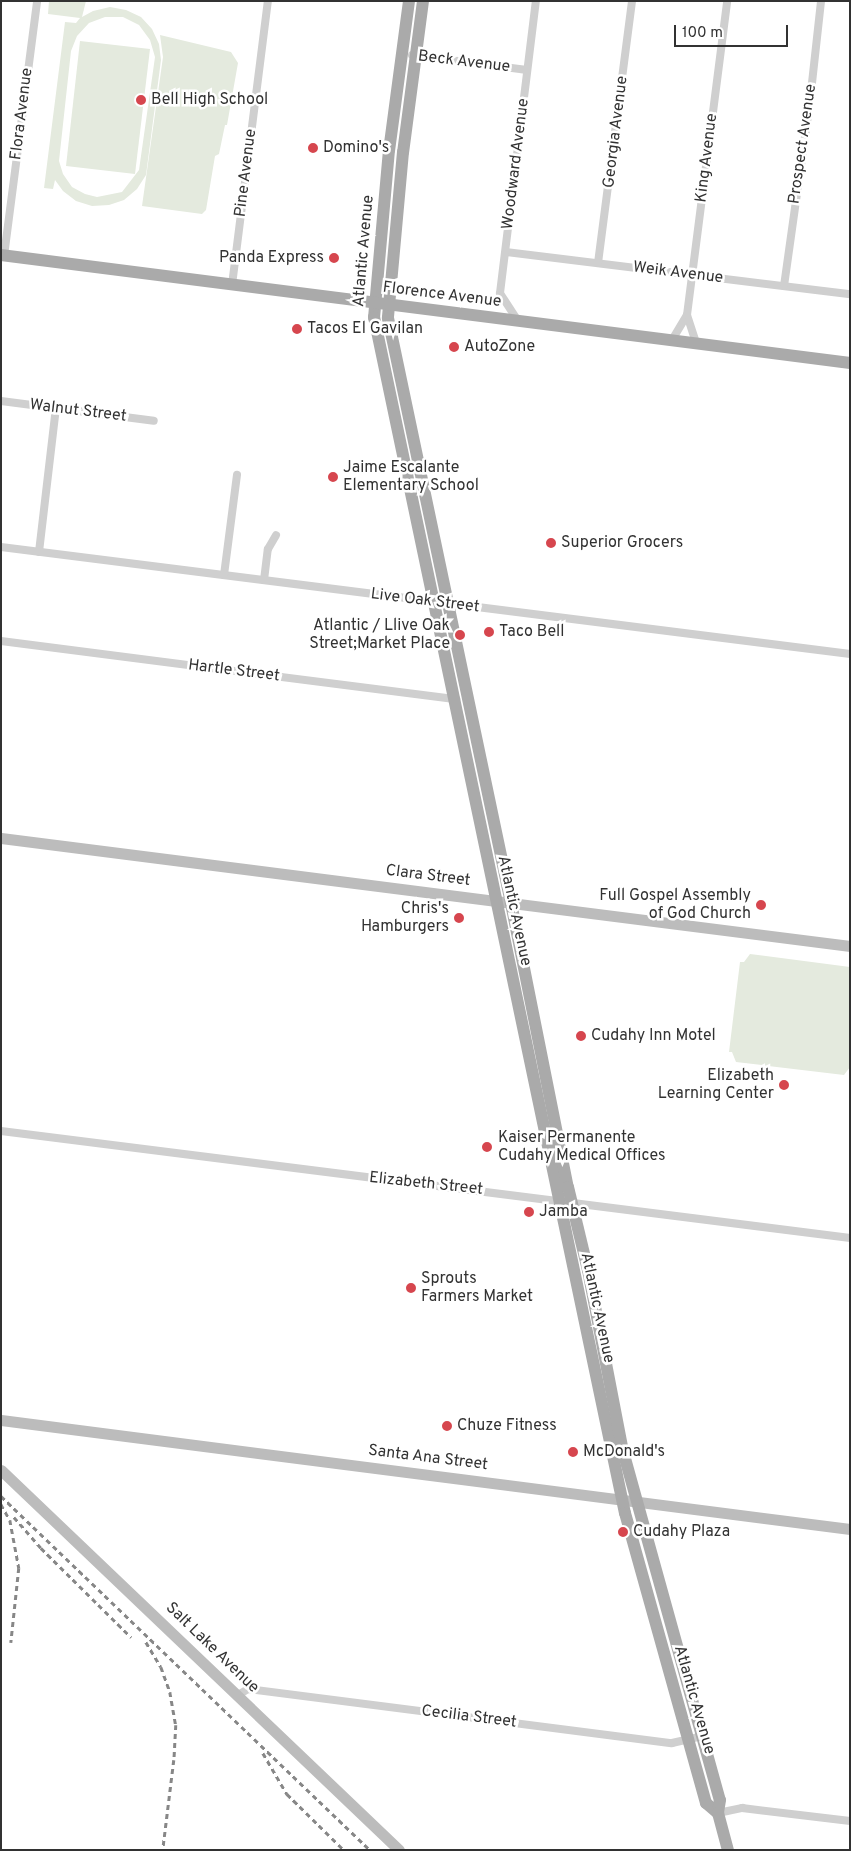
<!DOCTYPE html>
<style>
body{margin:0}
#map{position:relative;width:851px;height:1851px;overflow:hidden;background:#fff;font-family:Overpass,sans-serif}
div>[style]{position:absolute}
.green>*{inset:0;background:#e4eade}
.street>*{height:8px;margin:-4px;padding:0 4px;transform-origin:4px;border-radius:4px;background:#cfcfcf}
.secondary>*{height:11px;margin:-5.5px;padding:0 5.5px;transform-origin:5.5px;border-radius:5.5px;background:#bcbcbc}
.primary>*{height:12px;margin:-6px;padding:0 6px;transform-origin:6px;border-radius:6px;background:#aaa}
.rail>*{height:2.5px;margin-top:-1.25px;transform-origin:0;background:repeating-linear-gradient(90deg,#878787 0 5px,transparent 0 9px)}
.dots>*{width:14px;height:14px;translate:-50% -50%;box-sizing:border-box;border:2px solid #fff;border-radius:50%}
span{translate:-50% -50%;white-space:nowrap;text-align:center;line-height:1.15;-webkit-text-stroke:5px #fff;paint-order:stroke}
.street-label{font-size:16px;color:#323232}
.poi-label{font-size:16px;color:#323232}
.left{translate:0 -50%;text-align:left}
.right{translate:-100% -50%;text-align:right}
.frame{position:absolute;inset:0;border:2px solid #323232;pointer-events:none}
.scale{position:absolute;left:674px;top:25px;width:114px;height:22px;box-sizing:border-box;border:2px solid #323232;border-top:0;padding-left:6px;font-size:15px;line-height:18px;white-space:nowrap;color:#323232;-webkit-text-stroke:4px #fff;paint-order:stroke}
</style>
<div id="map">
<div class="green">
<i style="clip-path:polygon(evenodd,49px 1px,86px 1px,82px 17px,93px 11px,110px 7px,126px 10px,141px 17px,152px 29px,159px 44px,161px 60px,146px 175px,137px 189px,124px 200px,109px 205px,92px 206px,76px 201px,63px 191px,55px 180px,53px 189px,44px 188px,65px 22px,76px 23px,80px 18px,48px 14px,49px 1px,105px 17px,123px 17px,139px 25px,150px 40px,155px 57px,139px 170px,122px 192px,97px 197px,85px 194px,72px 187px,63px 174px,59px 161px,71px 51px,77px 36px,89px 23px,105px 17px)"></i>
<i style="clip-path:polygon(160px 35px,231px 52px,238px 63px,227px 125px,225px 125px,219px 154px,215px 156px,206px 210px,202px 214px,142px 206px,163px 57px)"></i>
<i style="clip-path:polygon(80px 41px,150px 49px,135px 174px,66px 166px)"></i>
<i style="clip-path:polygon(750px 954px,850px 967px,850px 1067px,844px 1075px,736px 1062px,732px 1052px,729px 1052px,740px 962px,744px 962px)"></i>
</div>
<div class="street">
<i style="left:412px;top:55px;width:116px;rotate:7.4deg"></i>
<i style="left:506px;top:252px;width:347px;rotate:7deg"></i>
<i style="left:4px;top:256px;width:257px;rotate:-82.6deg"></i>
<i style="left:598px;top:263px;width:264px;rotate:-82.6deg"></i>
<i style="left:232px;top:285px;width:286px;rotate:-82.8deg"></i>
<i style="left:784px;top:286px;width:187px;rotate:-82deg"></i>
<i style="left:810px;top:101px;width:101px;rotate:-83.7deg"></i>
<i style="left:687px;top:315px;width:29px;rotate:72deg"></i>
<i style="left:518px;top:321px;width:33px;rotate:-123deg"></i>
<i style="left:500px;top:293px;width:294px;rotate:-83deg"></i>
<i style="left:672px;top:340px;width:29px;rotate:-59deg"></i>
<i style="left:687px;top:315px;width:317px;rotate:-82.7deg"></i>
<i style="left:1px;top:401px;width:154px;rotate:7.4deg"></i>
<i style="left:1px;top:547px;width:856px;rotate:7.18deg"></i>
<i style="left:39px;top:552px;width:145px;rotate:-83.3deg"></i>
<i style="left:224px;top:575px;width:101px;rotate:-82.6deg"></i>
<i style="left:264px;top:580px;width:31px;rotate:-83deg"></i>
<i style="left:268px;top:549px;width:16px;rotate:-60deg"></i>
<i style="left:1px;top:641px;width:459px;rotate:7.3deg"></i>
<i style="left:1px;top:1131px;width:856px;rotate:7.18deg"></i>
<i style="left:238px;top:1695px;width:12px;rotate:-31deg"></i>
<i style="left:248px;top:1689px;width:427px;rotate:7.3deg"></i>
<i style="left:672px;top:1743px;width:31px;rotate:-13deg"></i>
<i style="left:718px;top:1813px;width:25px;rotate:-12deg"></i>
<i style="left:742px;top:1808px;width:109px;rotate:6.9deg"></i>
</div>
<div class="secondary">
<i style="left:1px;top:838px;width:856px;rotate:7.25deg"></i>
<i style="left:1px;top:1420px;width:856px;rotate:7.32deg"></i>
<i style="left:1px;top:1470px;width:550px;rotate:43.67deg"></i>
</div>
<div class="primary">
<i style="left:409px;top:1px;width:150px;rotate:97.6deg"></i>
<i style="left:389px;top:150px;width:168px;rotate:95.1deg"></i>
<i style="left:374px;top:317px;width:1222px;rotate:78.15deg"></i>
<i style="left:625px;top:1513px;width:301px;rotate:74.4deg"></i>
<i style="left:706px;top:1803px;width:16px;rotate:40deg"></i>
<i style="left:423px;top:1px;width:152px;rotate:97.5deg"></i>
<i style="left:403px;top:152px;width:167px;rotate:95.2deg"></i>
<i style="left:388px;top:318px;width:598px;rotate:78.13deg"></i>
<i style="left:511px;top:903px;width:290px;rotate:78.7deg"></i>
<i style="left:568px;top:1187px;width:85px;rotate:76.5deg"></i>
<i style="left:588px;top:1270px;width:184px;rotate:79.1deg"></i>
<i style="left:623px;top:1451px;width:362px;rotate:74.5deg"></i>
<i style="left:720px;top:1800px;width:13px;rotate:99deg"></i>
<i style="left:718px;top:1813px;width:38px;rotate:75deg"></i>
<i style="left:1px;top:255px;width:856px;rotate:7.25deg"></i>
</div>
<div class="rail">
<i style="left:1px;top:1496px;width:511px;rotate:43.81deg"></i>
<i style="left:1px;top:1504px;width:18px;rotate:61deg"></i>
<i style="left:10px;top:1520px;width:49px;rotate:79.4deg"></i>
<i style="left:19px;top:1568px;width:75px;rotate:96.1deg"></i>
<i style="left:14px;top:1517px;width:41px;rotate:48.9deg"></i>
<i style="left:41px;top:1548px;width:127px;rotate:44.7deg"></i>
<i style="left:146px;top:1642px;width:29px;rotate:59deg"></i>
<i style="left:161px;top:1667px;width:27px;rotate:70deg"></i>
<i style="left:170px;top:1692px;width:34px;rotate:80deg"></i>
<i style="left:176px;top:1725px;width:35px;rotate:93deg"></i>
<i style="left:174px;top:1760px;width:91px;rotate:97deg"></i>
<i style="left:263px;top:1753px;width:48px;rotate:59.7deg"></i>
<i style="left:287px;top:1794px;width:80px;rotate:44.5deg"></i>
</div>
<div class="dots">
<i style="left:141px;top:100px;background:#d6464e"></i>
<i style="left:313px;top:148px;background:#d6464e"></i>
<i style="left:334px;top:258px;background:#d6464e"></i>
<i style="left:297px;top:329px;background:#d6464e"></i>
<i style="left:454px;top:347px;background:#d6464e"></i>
<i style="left:333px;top:477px;background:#d6464e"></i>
<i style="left:551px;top:543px;background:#d6464e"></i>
<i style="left:489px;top:632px;background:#d6464e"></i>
<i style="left:460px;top:635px;background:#d6464e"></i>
<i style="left:761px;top:905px;background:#d6464e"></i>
<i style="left:459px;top:918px;background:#d6464e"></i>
<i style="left:581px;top:1036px;background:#d6464e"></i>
<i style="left:784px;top:1085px;background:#d6464e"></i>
<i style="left:487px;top:1147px;background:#d6464e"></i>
<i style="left:529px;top:1212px;background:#d6464e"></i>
<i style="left:411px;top:1288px;background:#d6464e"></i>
<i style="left:447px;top:1426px;background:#d6464e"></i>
<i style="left:573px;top:1452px;background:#d6464e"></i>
<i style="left:623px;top:1532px;background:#d6464e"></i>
</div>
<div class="street-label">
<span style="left:464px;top:62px;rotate:7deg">Beck Avenue</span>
<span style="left:22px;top:114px;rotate:-83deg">Flora Avenue</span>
<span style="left:616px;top:132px;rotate:-83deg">Georgia Avenue</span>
<span style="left:803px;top:144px;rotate:-82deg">Prospect Avenue</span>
<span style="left:707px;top:158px;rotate:-83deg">King Avenue</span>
<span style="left:516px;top:164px;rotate:-83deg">Woodward Avenue</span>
<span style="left:246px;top:173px;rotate:-83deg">Pine Avenue</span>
<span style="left:364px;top:251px;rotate:-85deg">Atlantic Avenue</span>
<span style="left:678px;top:273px;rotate:7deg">Weik Avenue</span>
<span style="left:442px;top:295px;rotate:7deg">Florence Avenue</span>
<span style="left:78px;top:411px;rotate:7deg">Walnut Street</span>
<span style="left:425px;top:601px;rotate:7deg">Live Oak Street</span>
<span style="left:234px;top:671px;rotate:7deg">Hartle Street</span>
<span style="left:428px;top:876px;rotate:7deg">Clara Street</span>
<span style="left:514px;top:911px;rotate:78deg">Atlantic Avenue</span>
<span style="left:426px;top:1184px;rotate:6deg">Elizabeth Street</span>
<span style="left:597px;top:1308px;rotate:78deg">Atlantic Avenue</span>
<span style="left:428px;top:1458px;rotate:7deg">Santa Ana Street</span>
<span style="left:212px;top:1648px;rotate:44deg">Salt Lake Avenue</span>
<span style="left:694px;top:1700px;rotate:74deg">Atlantic Avenue</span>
<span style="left:469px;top:1717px;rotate:7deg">Cecilia Street</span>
</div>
<div class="poi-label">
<span class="left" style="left:151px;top:100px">Bell High School</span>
<span class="left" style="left:323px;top:148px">Domino's</span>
<span class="right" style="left:324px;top:258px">Panda Express</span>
<span class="left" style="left:307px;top:329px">Tacos El Gavilan</span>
<span class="left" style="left:464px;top:347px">AutoZone</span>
<span class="left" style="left:343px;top:477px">Jaime Escalante<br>Elementary School</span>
<span class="left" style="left:561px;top:543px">Superior Grocers</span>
<span class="right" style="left:450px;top:635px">Atlantic / Llive Oak<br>Street;Market Place</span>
<span class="left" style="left:499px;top:632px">Taco Bell</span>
<span class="right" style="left:751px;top:905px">Full Gospel Assembly<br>of God Church</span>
<span class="right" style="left:449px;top:918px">Chris's<br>Hamburgers</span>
<span class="left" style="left:591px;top:1036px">Cudahy Inn Motel</span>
<span class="right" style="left:774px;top:1085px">Elizabeth<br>Learning Center</span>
<span class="left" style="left:498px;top:1147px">Kaiser Permanente<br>Cudahy Medical Offices</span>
<span class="left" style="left:539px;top:1212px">Jamba</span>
<span class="left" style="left:421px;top:1288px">Sprouts<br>Farmers Market</span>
<span class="left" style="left:457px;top:1426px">Chuze Fitness</span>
<span class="left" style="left:583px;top:1452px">McDonald's</span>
<span class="left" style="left:633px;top:1532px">Cudahy Plaza</span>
</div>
<div class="frame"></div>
<div class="scale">100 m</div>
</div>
